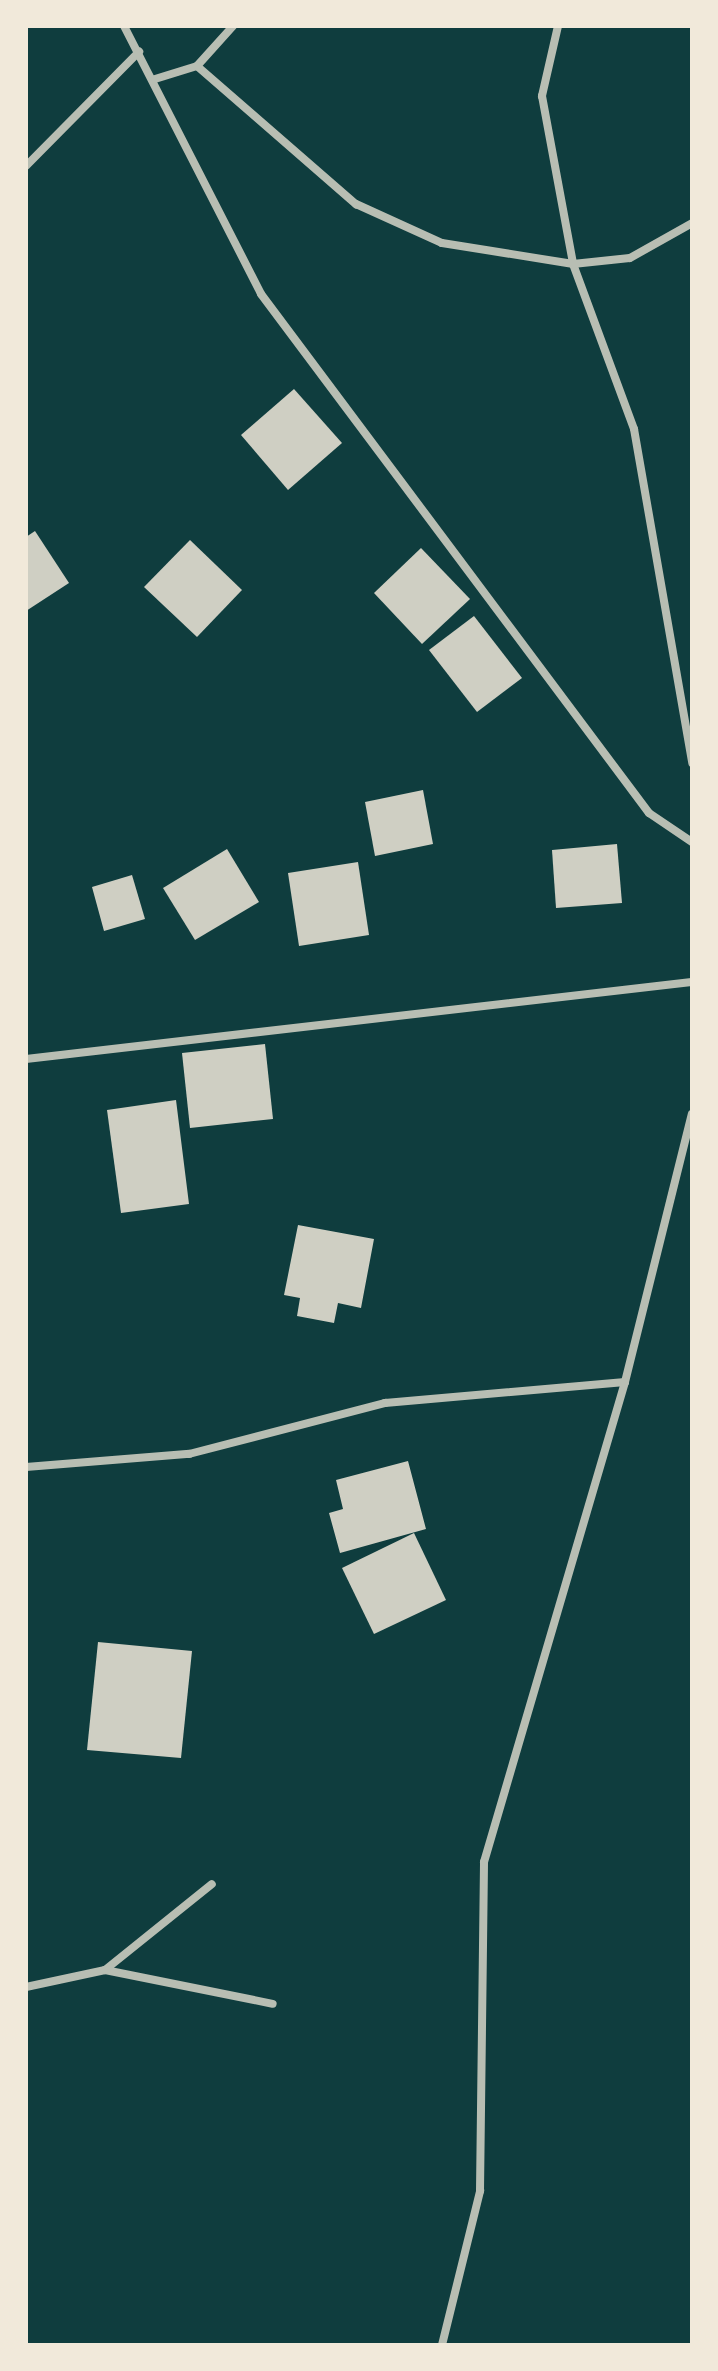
<!DOCTYPE html>
<style>
body{margin:0}
#map{position:relative;width:718px;height:2371px;overflow:hidden;background:#0f3d3e;font-family:"Space Grotesk",sans-serif}
div>[style]{position:absolute}
.building>*{inset:0;background:#cfcfc3}
.minor>*{height:8px;margin:-4px;padding:0 4px;transform-origin:4px;border-radius:4px;background:#b8beb3}
span{translate:-50% -50%;white-space:nowrap;text-align:center;line-height:1.15;-webkit-text-stroke:8px #f1e9da;paint-order:stroke}
.frame{position:absolute;inset:0;border:28px solid #f1e9da;pointer-events:none}
</style>
<div id="map">
<div class="building">
<i style="clip-path:polygon(294px 389px,342px 443px,288px 490px,241px 435px)"></i>
<i style="clip-path:polygon(35px 531px,69px 583px,26px 611px,26px 537px)"></i>
<i style="clip-path:polygon(190px 540px,242px 590px,197px 637px,144px 587px)"></i>
<i style="clip-path:polygon(421px 548px,470px 599px,422px 644px,374px 593px)"></i>
<i style="clip-path:polygon(474px 616px,522px 678px,477px 712px,429px 650px)"></i>
<i style="clip-path:polygon(423px 790px,433px 844px,375px 856px,365px 802px)"></i>
<i style="clip-path:polygon(617px 844px,622px 903px,556px 908px,552px 850px)"></i>
<i style="clip-path:polygon(227px 849px,259px 902px,195px 940px,163px 888px)"></i>
<i style="clip-path:polygon(358px 862px,369px 935px,299px 946px,288px 873px)"></i>
<i style="clip-path:polygon(132px 875px,145px 919px,104px 931px,92px 887px)"></i>
<i style="clip-path:polygon(265px 1044px,273px 1119px,190px 1128px,182px 1053px)"></i>
<i style="clip-path:polygon(176px 1100px,189px 1204px,121px 1213px,107px 1110px)"></i>
<i style="clip-path:polygon(298px 1225px,374px 1239px,361px 1308px,338px 1303px,334px 1323px,297px 1316px,300px 1298px,284px 1295px)"></i>
<i style="clip-path:polygon(408px 1461px,426px 1529px,340px 1553px,329px 1513px,343px 1509px,336px 1480px)"></i>
<i style="clip-path:polygon(414px 1533px,446px 1600px,374px 1634px,342px 1568px)"></i>
<i style="clip-path:polygon(98px 1642px,192px 1651px,181px 1758px,87px 1750px)"></i>
</div>
<div class="minor">
<i style="left:124px;top:26px;width:301px;rotate:62.9deg"></i>
<i style="left:261px;top:294px;width:648px;rotate:53.22deg"></i>
<i style="left:649px;top:813px;width:52px;rotate:34deg"></i>
<i style="left:558px;top:26px;width:72px;rotate:102.9deg"></i>
<i style="left:542px;top:96px;width:171px;rotate:79.5deg"></i>
<i style="left:573px;top:264px;width:176px;rotate:69.7deg"></i>
<i style="left:634px;top:429px;width:339px;rotate:80.1deg"></i>
<i style="left:197px;top:66px;width:211px;rotate:41deg"></i>
<i style="left:356px;top:204px;width:94px;rotate:24.4deg"></i>
<i style="left:442px;top:243px;width:133px;rotate:9.1deg"></i>
<i style="left:573px;top:264px;width:57px;rotate:-6deg"></i>
<i style="left:630px;top:258px;width:71px;rotate:-29.4deg"></i>
<i style="left:155px;top:79px;width:44px;rotate:-17.2deg"></i>
<i style="left:197px;top:66px;width:54px;rotate:-48deg"></i>
<i style="left:26px;top:166px;width:161px;rotate:-45.3deg"></i>
<i style="left:26px;top:1059px;width:670px;rotate:-6.6deg"></i>
<i style="left:26px;top:1467px;width:164px;rotate:-4.6deg"></i>
<i style="left:189px;top:1454px;width:203px;rotate:-14.6deg"></i>
<i style="left:385px;top:1403px;width:241px;rotate:-5deg"></i>
<i style="left:105px;top:1970px;width:171px;rotate:11.4deg"></i>
<i style="left:26px;top:1987px;width:81px;rotate:-12.1deg"></i>
<i style="left:105px;top:1970px;width:137px;rotate:-38.8deg"></i>
<i style="left:442px;top:2345px;width:159px;rotate:-76.1deg"></i>
<i style="left:480px;top:2191px;width:329px;rotate:-89.3deg"></i>
<i style="left:484px;top:1862px;width:500px;rotate:-73.63deg"></i>
<i style="left:625px;top:1382px;width:276px;rotate:-76deg"></i>
</div>
<div class="frame"></div>
</div>
